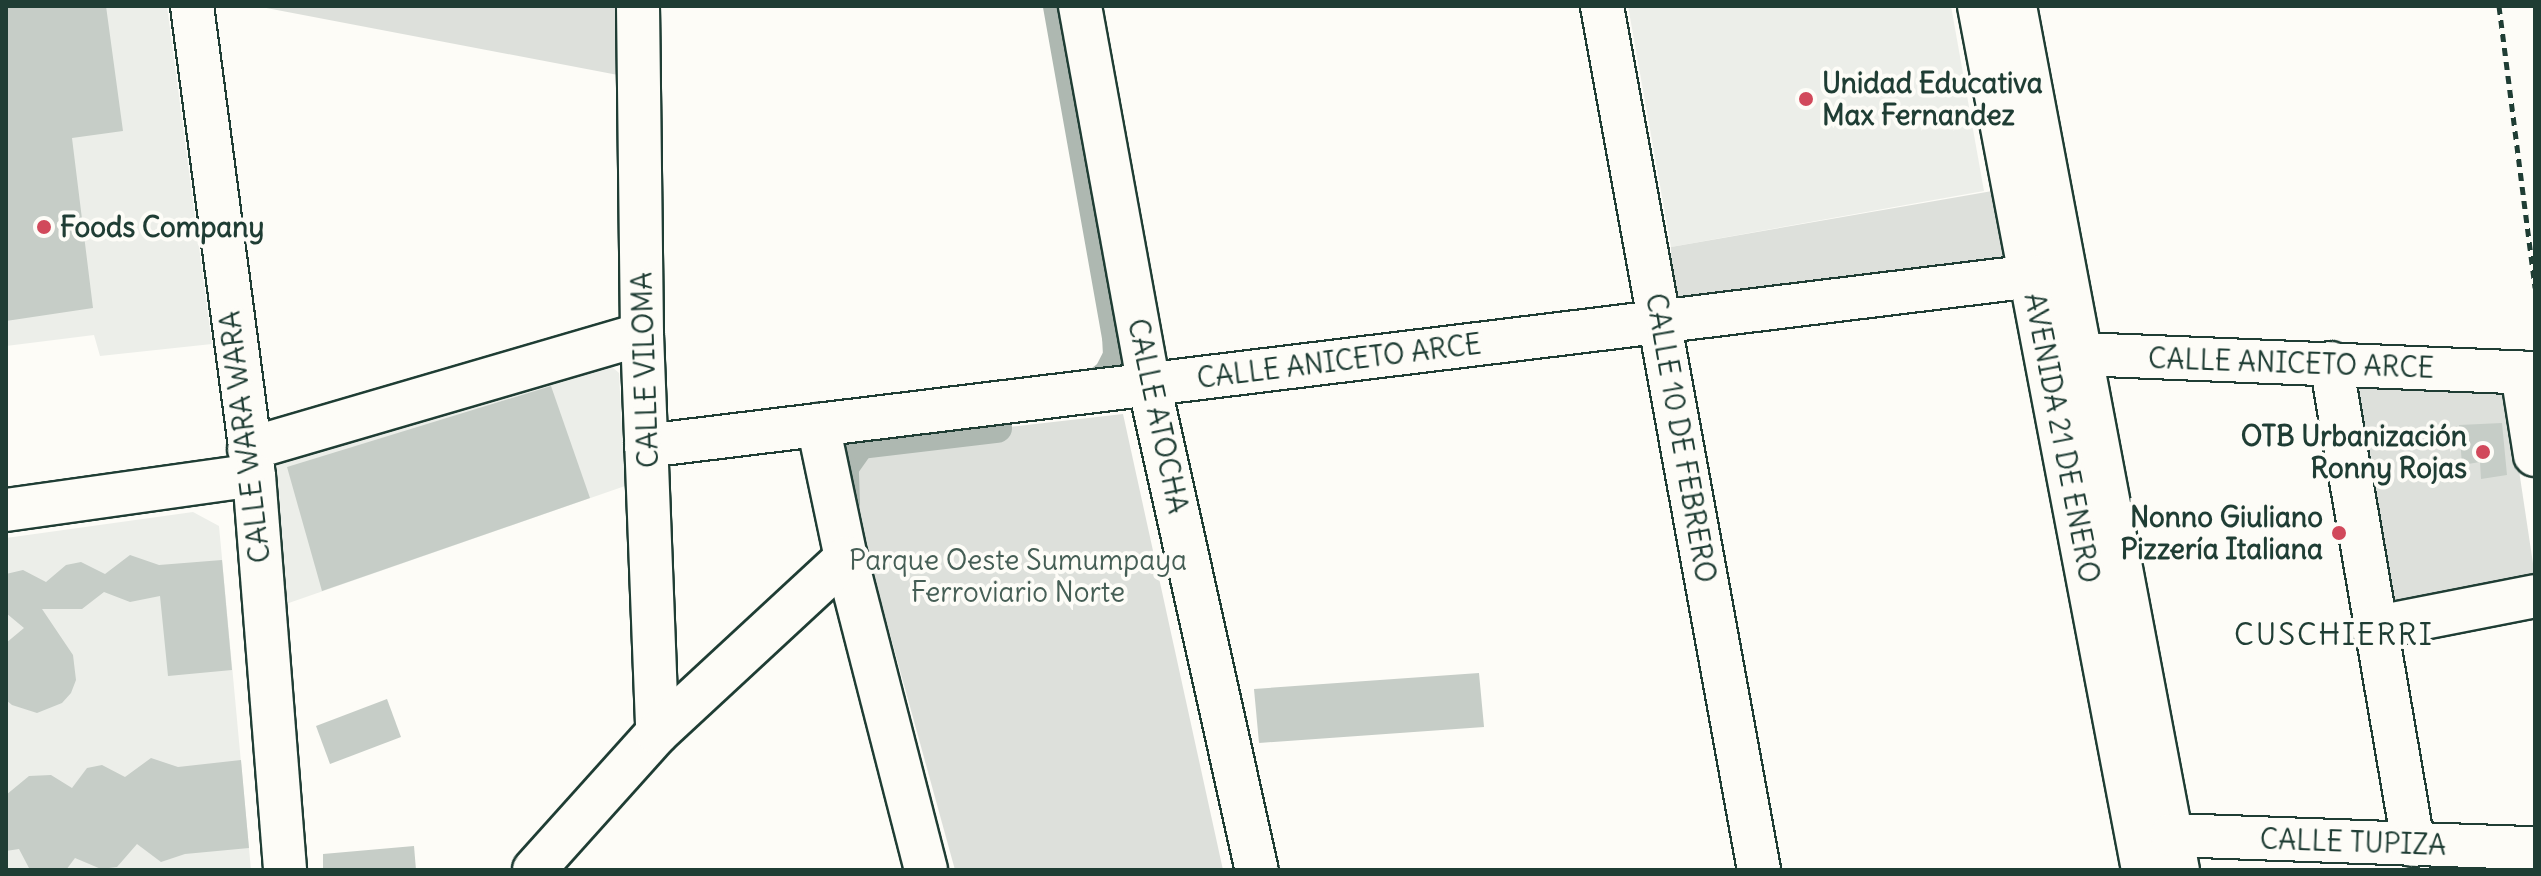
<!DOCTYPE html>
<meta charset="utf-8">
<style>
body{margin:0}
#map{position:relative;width:2541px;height:876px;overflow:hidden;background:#fdfcf7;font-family:Delius,sans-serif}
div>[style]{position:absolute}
.built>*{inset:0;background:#eceee9}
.green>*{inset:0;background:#dde0db}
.canal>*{height:30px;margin:-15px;padding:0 15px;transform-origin:15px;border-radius:15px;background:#aeb8b1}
.building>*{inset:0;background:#c6cdc7}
.path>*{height:5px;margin-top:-2.5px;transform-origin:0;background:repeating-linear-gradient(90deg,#1f3d34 0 8px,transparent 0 14px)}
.roads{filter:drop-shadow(2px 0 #1f3d34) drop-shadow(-2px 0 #1f3d34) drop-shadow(0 2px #1f3d34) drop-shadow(0 -2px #1f3d34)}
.minor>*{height:42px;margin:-21px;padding:0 21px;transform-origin:21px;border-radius:21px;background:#fdfcf7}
.dots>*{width:22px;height:22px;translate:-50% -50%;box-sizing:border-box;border:4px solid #fdfcf7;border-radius:50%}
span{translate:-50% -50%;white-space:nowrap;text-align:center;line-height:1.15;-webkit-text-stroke:8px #fdfcf7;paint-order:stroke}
.poi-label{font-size:28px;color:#1f3d34;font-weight:700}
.left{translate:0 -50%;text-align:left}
.right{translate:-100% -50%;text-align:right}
.street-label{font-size:28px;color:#1f3d34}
.park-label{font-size:28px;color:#455e55}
.neighbourhood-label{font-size:30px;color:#1f3d34;letter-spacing:2px}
.frame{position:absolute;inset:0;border:8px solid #1f3d34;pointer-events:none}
</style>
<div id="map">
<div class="built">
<i style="clip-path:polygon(6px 6px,167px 6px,212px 344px,100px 356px,94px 335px,6px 346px)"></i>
<i style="clip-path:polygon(1628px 6px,1951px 6px,1984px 191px,1671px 247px)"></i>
<i style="clip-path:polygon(602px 358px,619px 373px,625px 486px,283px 605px,269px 469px,287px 449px)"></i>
<i style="clip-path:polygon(193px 512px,219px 526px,251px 870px,6px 870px,6px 538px)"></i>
</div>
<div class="green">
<i style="clip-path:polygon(256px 6px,617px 6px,618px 75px)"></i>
<i style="clip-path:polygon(1998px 190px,2009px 258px,1675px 301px,1672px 290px,1671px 247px)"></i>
<i style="clip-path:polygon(2361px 386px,2503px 392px,2508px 397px,2535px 577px,2389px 604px,2350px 390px)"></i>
<i style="clip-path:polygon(1123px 414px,1223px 870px,955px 870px,844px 467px,860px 444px)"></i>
</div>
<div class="canal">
<i style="left:1058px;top:6px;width:335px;rotate:79.9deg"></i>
<i style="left:1117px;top:336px;width:20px;rotate:87deg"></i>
<i style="left:1118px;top:356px;width:20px;rotate:117deg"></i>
<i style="left:1109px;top:374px;width:15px;rotate:143deg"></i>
<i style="left:1097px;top:383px;width:19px;rotate:171deg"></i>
<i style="left:845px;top:503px;width:36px;rotate:-92deg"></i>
<i style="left:844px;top:467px;width:28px;rotate:-55deg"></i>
<i style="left:860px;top:444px;width:138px;rotate:-6.7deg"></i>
</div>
<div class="building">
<i style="clip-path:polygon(6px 6px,106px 6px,123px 131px,72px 138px,93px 308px,6px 321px)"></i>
<i style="clip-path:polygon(551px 386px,590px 498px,322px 591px,287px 467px)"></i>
<i style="clip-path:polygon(2502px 423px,2507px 475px,2481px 479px,2480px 462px,2462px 465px,2459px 425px)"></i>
<i style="clip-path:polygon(130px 555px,159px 565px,222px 560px,232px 670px,168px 676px,160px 596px,130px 602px,104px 592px,82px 609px,42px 609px,73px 655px,76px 680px,71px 693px,62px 703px,37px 713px,12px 705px,6px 700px,6px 643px,24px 628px,6px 613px,6px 574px,23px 570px,46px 582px,66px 565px,81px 562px,105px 574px)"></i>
<i style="clip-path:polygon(1479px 673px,1484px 727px,1259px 743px,1254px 689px)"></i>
<i style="clip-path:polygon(387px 699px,401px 737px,330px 764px,316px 726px)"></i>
<i style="clip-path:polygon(151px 758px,178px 767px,241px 760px,249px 848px,185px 854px,161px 862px,137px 844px,117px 867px,101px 869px,75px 858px,66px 870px,30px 870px,19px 849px,6px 851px,6px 795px,29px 776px,51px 775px,72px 788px,87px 768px,102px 765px,125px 777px)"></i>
<i style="clip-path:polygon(414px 846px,416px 870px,323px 870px,323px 854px)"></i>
</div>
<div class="path">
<i style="left:2499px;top:6px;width:284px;rotate:82.7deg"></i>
</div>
<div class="roads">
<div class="minor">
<i style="left:192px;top:6px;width:473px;rotate:82.5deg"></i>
<i style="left:254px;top:475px;width:396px;rotate:85.5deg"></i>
<i style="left:638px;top:6px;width:328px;rotate:89.3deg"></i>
<i style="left:642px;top:334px;width:399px;rotate:87.8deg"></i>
<i style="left:1080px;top:6px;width:384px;rotate:79.7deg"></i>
<i style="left:1149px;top:384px;width:498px;rotate:77.5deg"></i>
<i style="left:1602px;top:6px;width:878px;rotate:79.7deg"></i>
<i style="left:1979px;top:6px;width:879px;rotate:79.25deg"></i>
<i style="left:2015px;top:6px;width:879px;rotate:79.32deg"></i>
<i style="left:2057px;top:353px;width:478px;rotate:2.4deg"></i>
<i style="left:2331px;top:363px;width:489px;rotate:80.3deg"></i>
<i style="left:2522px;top:373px;width:83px;rotate:81deg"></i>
<i style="left:818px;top:425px;width:136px;rotate:78.1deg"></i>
<i style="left:846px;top:558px;width:322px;rotate:75.6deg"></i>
<i style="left:646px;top:446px;width:1396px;rotate:-6.99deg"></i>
<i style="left:249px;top:449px;width:409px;rotate:-16.3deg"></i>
<i style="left:6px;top:510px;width:250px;rotate:-8deg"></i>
<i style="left:2372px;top:628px;width:166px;rotate:-11.1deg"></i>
<i style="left:2172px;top:835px;width:363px;rotate:2.1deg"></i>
<i style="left:534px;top:870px;width:184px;rotate:-48.1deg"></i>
<i style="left:657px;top:733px;width:258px;rotate:-42.8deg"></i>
</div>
</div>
<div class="dots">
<i style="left:1806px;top:99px;background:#d1495b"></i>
<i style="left:44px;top:227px;background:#d1495b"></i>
<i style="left:2483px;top:452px;background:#d1495b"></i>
<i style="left:2339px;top:533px;background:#d1495b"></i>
</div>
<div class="poi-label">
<span class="left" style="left:1822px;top:99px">Unidad Educativa<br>Max Fernandez</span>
<span class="left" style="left:60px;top:227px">Foods Company</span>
<span class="right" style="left:2467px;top:452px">OTB Urbanización<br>Ronny Rojas</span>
<span class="right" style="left:2323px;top:533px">Nonno Giuliano<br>Pizzería Italiana</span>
</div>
<div class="street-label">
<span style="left:1339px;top:361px;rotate:-7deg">CALLE ANICETO ARCE</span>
<span style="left:2291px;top:363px;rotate:2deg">CALLE ANICETO ARCE</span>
<span style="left:645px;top:370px;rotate:-92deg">CALLE VILOMA</span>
<span style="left:1158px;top:416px;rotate:78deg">CALLE ATOCHA</span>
<span style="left:245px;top:437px;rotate:-97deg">CALLE WARA WARA</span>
<span style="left:1681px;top:438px;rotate:80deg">CALLE 10 DE FEBRERO</span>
<span style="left:2062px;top:438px;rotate:79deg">AVENIDA 21 DE ENERO</span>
<span style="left:2353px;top:842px;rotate:2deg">CALLE TUPIZA</span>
</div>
<div class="park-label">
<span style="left:1018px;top:576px">Parque Oeste Sumumpaya<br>Ferroviario Norte</span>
</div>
<div class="neighbourhood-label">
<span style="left:2334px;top:634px">CUSCHIERRI</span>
</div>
<div class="frame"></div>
</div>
